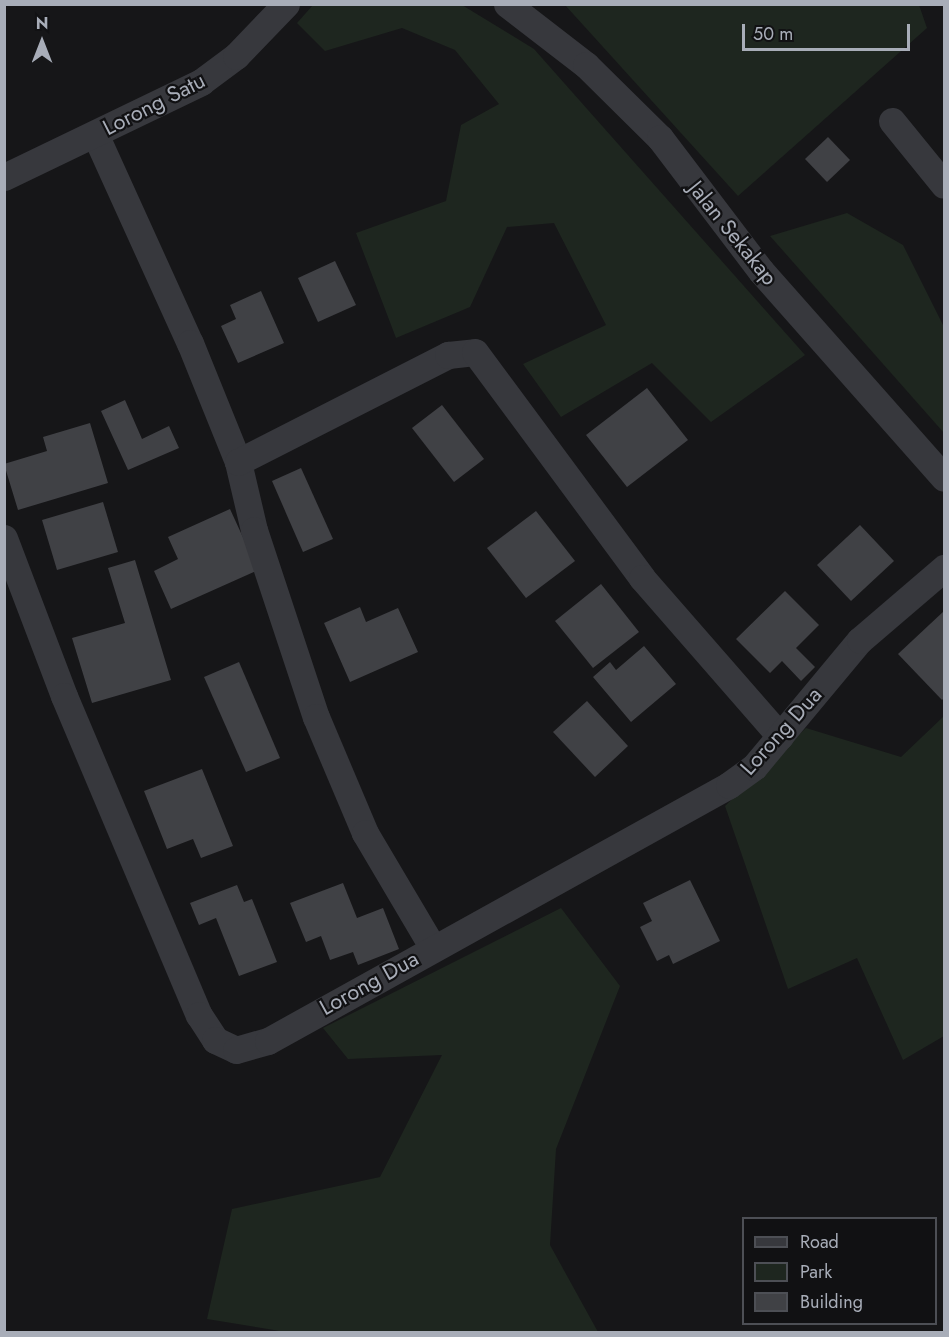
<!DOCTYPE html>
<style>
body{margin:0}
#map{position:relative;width:949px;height:1337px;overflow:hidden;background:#161618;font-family:Jost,sans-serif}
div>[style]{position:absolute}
.green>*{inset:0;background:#1e261f}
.building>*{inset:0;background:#404145}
.minor>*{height:27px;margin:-13.5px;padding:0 13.5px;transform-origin:13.5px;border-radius:13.5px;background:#37383d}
span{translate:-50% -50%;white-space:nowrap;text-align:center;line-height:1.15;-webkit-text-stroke:4.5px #111113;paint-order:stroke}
.street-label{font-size:22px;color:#a8adb8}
.frame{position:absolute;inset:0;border:6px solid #a8adb8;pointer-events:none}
.legend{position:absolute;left:742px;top:1217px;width:195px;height:108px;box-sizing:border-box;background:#111113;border:2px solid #4d4f55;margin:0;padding:8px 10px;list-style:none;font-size:18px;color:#a8adb8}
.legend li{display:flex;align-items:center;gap:12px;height:30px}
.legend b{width:30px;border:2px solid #4d4f55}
.north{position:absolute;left:12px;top:12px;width:60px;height:60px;-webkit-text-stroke:4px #111113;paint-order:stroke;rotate:0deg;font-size:16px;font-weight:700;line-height:24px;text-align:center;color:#a8adb8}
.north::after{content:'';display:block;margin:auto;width:21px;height:27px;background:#a8adb8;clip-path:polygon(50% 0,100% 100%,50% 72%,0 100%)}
.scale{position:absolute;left:742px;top:24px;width:168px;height:27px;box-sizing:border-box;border:3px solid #a8adb8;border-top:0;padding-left:8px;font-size:18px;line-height:21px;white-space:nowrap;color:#a8adb8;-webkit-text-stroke:4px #111113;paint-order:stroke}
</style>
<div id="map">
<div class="green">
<i style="clip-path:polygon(313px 5px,462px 5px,534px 49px,805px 355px,711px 422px,652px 363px,561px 417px,523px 364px,606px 325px,554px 223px,507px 227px,470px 307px,396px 338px,356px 233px,446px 201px,461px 125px,499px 104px,455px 50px,402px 28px,325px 51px,297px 23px)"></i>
<i style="clip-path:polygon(565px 5px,919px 5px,927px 28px,738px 196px)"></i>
<i style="clip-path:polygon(847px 213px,903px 245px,944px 327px,944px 433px,770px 236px)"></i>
<i style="clip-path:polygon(944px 716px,944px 1036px,903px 1060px,857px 958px,788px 989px,725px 806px,806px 728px,901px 757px)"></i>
<i style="clip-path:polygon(561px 908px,620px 986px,556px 1149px,550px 1245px,598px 1332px,286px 1332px,207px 1319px,232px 1209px,380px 1177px,442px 1055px,348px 1059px,323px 1028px)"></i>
</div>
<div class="building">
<i style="clip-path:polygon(828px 137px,850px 160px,827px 182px,805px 159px)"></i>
<i style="clip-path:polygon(335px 261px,356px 305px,318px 322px,298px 278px)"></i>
<i style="clip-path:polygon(261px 291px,284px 343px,238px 363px,221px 326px,236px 319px,230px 305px)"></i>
<i style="clip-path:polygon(647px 388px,688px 440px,627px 487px,586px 435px)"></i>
<i style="clip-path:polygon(125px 400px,142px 439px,169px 426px,179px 448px,128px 470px,101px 411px)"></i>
<i style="clip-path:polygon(442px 405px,484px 459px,454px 482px,412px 428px)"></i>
<i style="clip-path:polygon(90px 423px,108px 483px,18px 510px,4px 464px,47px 451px,43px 437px)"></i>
<i style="clip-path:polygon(301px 468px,333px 539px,303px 552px,272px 481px)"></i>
<i style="clip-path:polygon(103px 502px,118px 552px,57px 570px,42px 520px)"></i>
<i style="clip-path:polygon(230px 509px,258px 570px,171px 609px,154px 571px,178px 559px,168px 537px)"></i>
<i style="clip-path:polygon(536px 511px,575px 561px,526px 598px,487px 548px)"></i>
<i style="clip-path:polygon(860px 525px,894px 561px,851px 601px,817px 565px)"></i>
<i style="clip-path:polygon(135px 560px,171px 680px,92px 703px,72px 638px,125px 623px,108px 568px)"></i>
<i style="clip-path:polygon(601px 584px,639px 632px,593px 668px,555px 621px)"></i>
<i style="clip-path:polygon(785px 591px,819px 625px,796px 648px,815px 667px,801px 681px,782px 661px,770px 673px,736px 639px)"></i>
<i style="clip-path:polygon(360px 607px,366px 622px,398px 608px,418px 652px,350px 682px,324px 623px)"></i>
<i style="clip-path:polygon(944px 611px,944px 698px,942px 700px,898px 654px)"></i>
<i style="clip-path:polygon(644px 646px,676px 684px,631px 722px,593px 677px,610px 662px,616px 670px)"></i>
<i style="clip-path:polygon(239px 662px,280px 758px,246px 772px,204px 677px)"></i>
<i style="clip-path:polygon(587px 701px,628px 746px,595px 777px,553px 732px)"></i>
<i style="clip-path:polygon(202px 769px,233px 846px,201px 858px,193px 839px,167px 849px,144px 791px)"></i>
<i style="clip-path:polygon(690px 880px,720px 941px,673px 964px,669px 955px,657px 961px,640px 927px,652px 921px,643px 903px)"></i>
<i style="clip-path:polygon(343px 883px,357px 918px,383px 908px,399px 949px,358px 965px,353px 952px,330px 960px,321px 936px,306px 942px,290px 903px)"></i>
<i style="clip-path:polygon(237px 885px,244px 902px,252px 899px,277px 962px,239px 976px,216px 918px,199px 925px,190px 903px)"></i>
</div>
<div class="minor">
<i style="left:507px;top:4px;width:100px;rotate:37.7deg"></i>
<i style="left:586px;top:65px;width:104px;rotate:44.6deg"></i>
<i style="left:660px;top:138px;width:167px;rotate:52.8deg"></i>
<i style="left:761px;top:271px;width:276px;rotate:48.5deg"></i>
<i style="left:892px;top:121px;width:82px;rotate:50.9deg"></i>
<i style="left:95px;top:134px;width:230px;rotate:65.6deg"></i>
<i style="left:190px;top:343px;width:128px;rotate:68deg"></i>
<i style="left:238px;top:462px;width:70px;rotate:76.8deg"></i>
<i style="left:254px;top:530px;width:197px;rotate:71.7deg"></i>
<i style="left:316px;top:717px;width:126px;rotate:67.1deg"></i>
<i style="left:365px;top:833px;width:134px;rotate:59.4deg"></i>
<i style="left:4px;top:177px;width:219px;rotate:-25.7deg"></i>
<i style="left:201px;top:82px;width:44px;rotate:-36.6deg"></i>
<i style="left:236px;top:56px;width:72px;rotate:-46.1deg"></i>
<i style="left:238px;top:462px;width:236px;rotate:-27deg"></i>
<i style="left:448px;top:355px;width:27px;rotate:-6deg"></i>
<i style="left:475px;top:352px;width:281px;rotate:53.5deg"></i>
<i style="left:642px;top:578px;width:210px;rotate:48.9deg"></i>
<i style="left:4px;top:538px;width:169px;rotate:69.2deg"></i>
<i style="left:64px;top:696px;width:346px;rotate:67.1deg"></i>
<i style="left:199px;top:1015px;width:30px;rotate:57deg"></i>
<i style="left:215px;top:1040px;width:23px;rotate:25deg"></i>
<i style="left:236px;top:1050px;width:33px;rotate:-16deg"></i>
<i style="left:268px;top:1041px;width:527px;rotate:-29.04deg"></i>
<i style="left:729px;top:785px;width:31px;rotate:-36deg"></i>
<i style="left:754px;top:767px;width:165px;rotate:-50.2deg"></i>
<i style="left:860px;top:640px;width:111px;rotate:-40.6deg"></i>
</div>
<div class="street-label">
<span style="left:154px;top:104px;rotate:-27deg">Lorong Satu</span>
<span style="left:733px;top:233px;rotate:51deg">Jalan Sekakap</span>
<span style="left:781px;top:731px;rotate:-48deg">Lorong Dua</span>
<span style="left:369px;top:983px;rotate:-29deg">Lorong Dua</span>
</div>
<div class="frame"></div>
<ul class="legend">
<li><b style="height:8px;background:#37383d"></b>Road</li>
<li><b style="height:16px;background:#1e261f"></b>Park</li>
<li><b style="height:16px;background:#404145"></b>Building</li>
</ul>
<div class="north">N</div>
<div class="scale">50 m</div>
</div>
